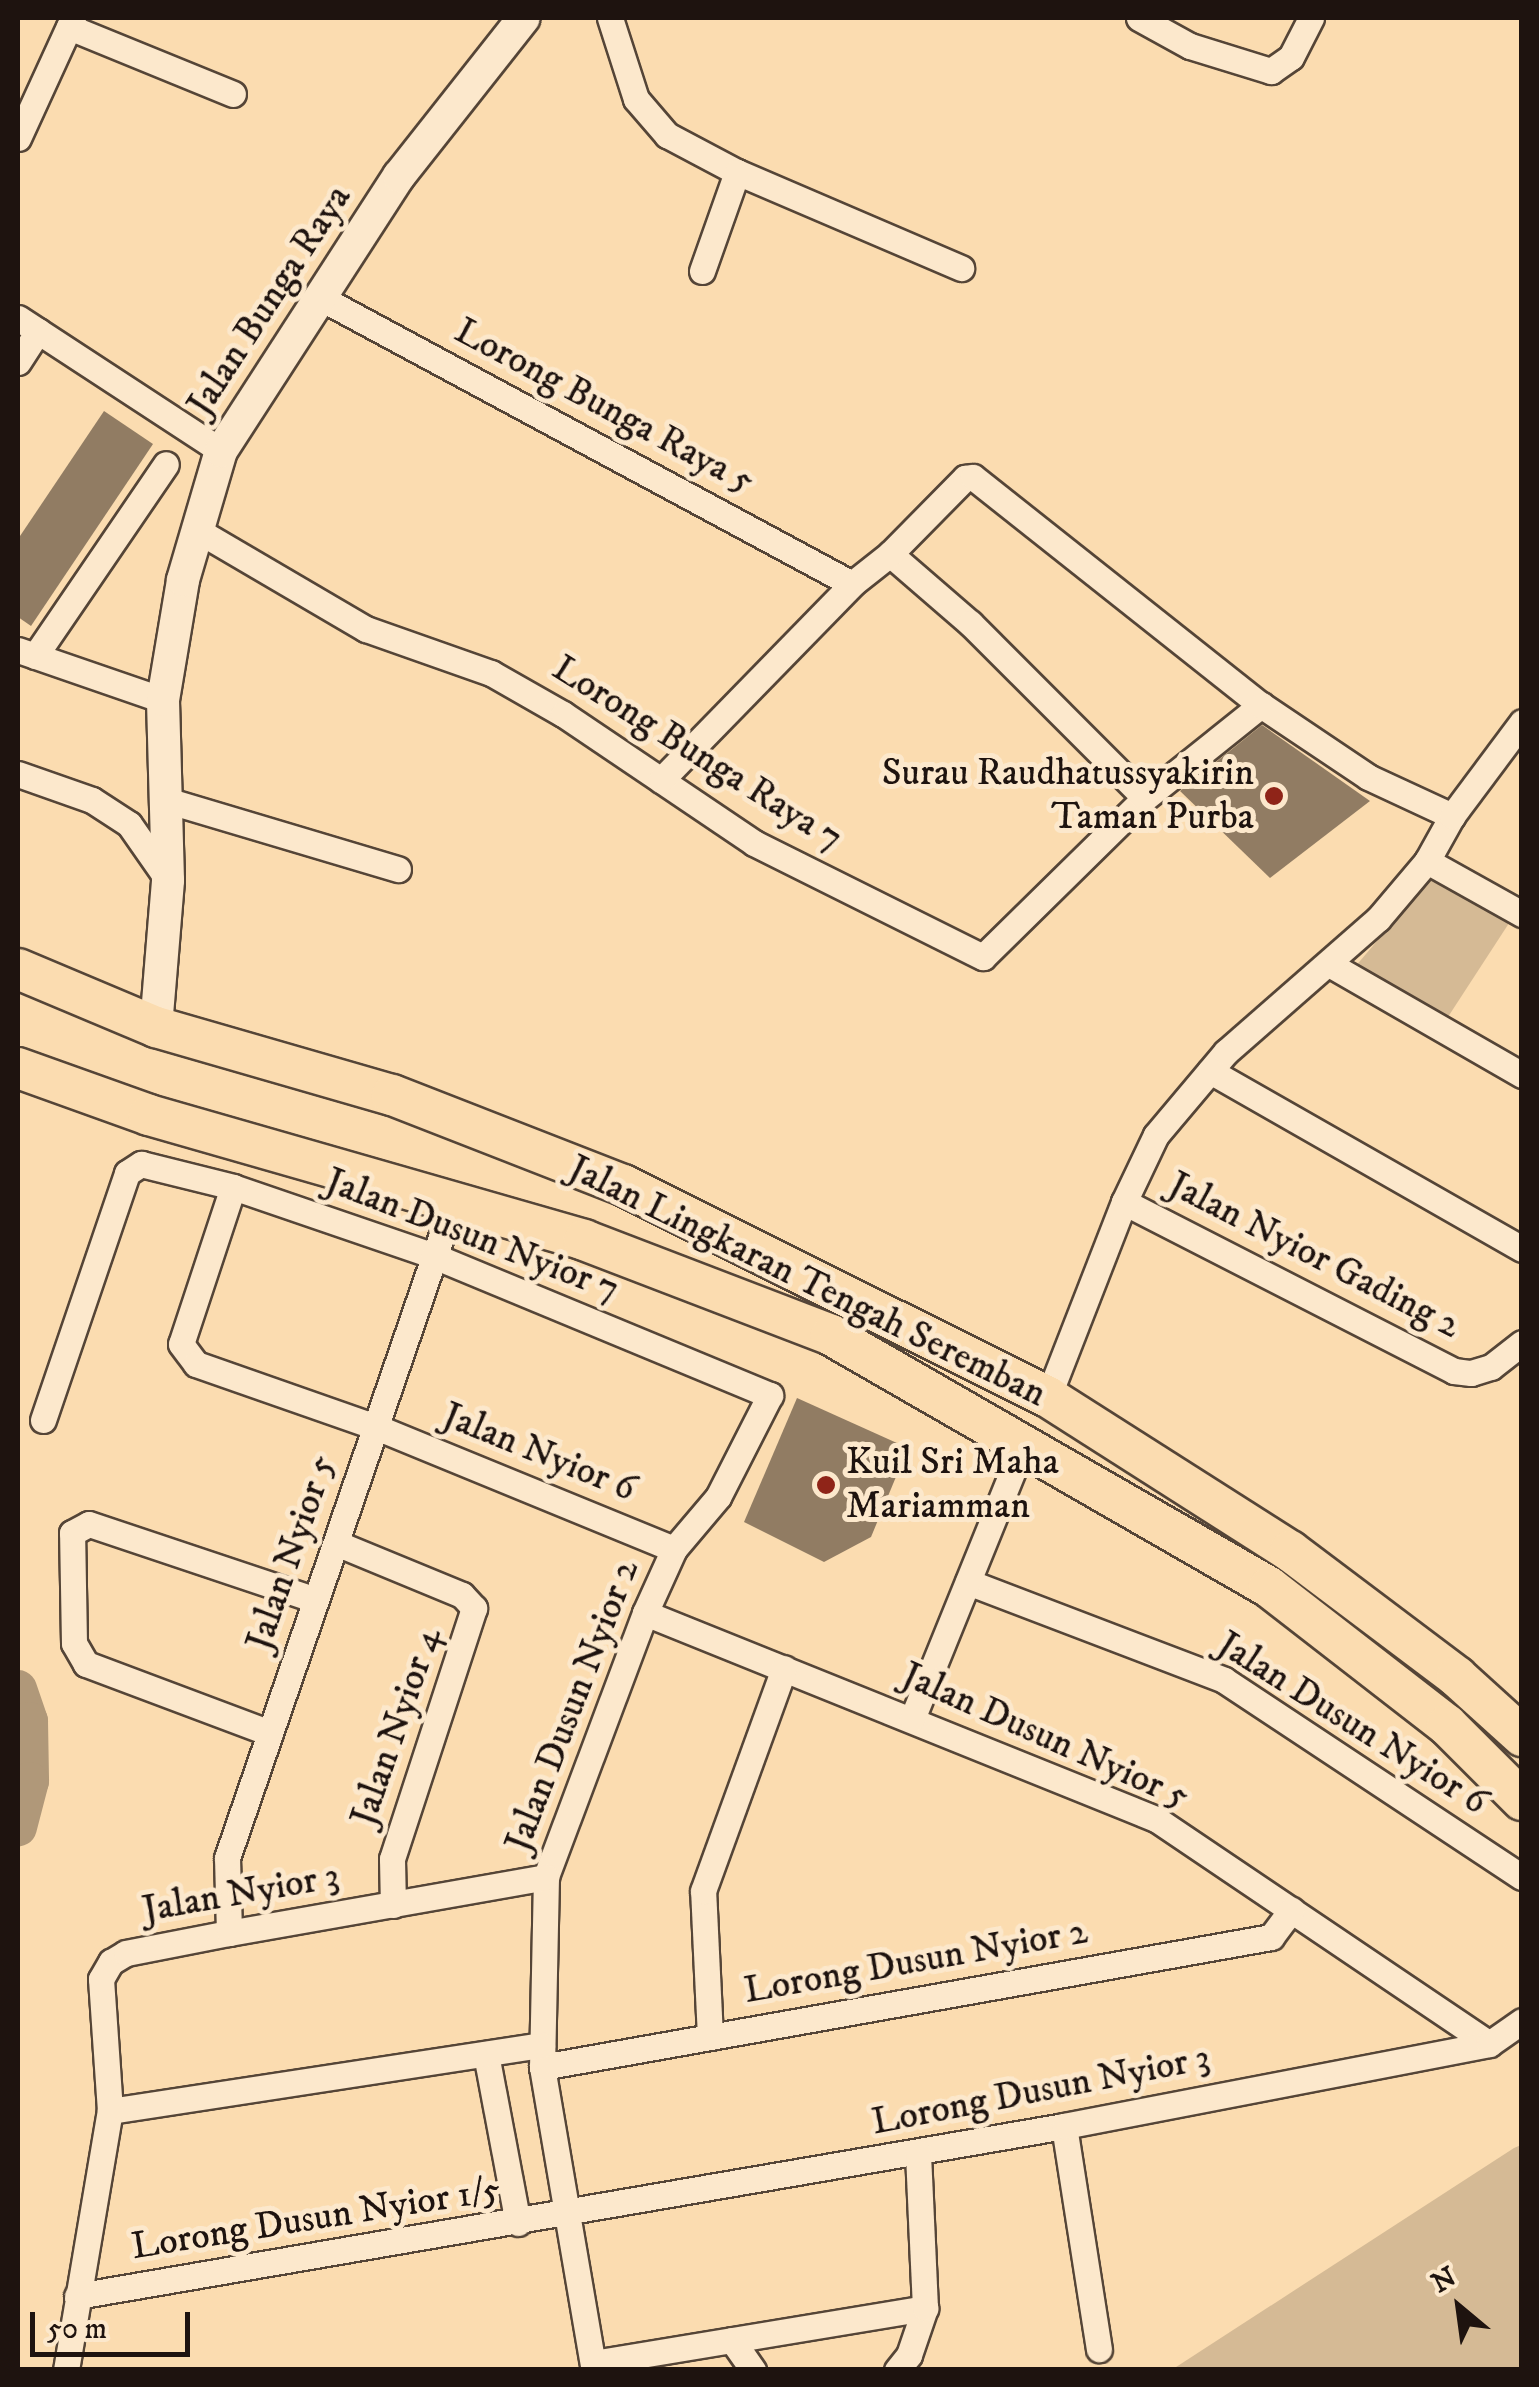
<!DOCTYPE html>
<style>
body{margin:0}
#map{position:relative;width:1539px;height:2387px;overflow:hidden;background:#fbdcb0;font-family:"IM FELL DW Pica",serif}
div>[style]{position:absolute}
.green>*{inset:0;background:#d5ba95}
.river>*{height:38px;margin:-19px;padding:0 19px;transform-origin:19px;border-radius:19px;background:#b09879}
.building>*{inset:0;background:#917c63}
.roads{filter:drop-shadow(2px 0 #554537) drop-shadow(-2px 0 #554537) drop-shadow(0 2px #554537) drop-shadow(0 -2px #554537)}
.minor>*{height:25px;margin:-12.5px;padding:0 12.5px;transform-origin:12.5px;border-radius:12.5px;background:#fce8cc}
.tertiary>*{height:32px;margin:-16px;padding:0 16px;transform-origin:16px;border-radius:16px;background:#fce8cc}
.primary>*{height:40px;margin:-20px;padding:0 20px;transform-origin:20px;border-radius:20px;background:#fbdcb0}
.dots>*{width:28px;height:28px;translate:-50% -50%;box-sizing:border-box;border:5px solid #fce8cc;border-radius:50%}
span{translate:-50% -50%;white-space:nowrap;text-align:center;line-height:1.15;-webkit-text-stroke:10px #fce8cc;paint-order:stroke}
.street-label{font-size:38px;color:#1e130f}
.poi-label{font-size:38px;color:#1e130f}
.right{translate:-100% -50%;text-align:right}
.left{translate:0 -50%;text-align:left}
.frame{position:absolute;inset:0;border:20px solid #1e130f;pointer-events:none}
.north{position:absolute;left:1409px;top:2257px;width:100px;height:100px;-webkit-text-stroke:8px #fce8cc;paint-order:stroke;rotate:331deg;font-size:28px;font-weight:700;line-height:40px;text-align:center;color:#1e130f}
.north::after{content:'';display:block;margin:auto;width:35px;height:45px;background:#1e130f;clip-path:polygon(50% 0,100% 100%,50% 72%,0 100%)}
.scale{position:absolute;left:30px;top:2312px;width:160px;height:45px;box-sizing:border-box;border:5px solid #1e130f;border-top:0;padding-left:12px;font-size:30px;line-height:35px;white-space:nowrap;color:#1e130f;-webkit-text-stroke:8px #fce8cc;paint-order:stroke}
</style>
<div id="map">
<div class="green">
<i style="clip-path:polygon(1436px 872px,1513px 917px,1446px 1020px,1354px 968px)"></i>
<i style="clip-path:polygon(1521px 2145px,1521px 2369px,1173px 2369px,1514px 2148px)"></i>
</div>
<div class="river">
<i style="left:18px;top:1689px;width:34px;rotate:71deg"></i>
<i style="left:29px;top:1721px;width:60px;rotate:89deg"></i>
<i style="left:30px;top:1781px;width:48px;rotate:104.6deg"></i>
</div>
<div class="building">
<i style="clip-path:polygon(104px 411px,153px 444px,31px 626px,18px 617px,18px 539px)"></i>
<i style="clip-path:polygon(1262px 725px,1370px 801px,1270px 878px,1180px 791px)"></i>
<i style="clip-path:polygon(797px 1398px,908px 1448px,871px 1537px,824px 1562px,744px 1522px)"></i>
</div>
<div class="roads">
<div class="minor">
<i style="left:610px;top:18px;width:85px;rotate:72.2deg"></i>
<i style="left:636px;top:99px;width:48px;rotate:49.3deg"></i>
<i style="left:667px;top:135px;width:79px;rotate:27.9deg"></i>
<i style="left:737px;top:172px;width:244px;rotate:23.2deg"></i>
<i style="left:1139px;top:18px;width:58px;rotate:28.8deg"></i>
<i style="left:1190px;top:46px;width:85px;rotate:17.2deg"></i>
<i style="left:1271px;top:71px;width:24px;rotate:-35deg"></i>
<i style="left:1291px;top:57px;width:44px;rotate:-62.9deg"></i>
<i style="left:69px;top:27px;width:177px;rotate:22.2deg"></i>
<i style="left:18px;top:138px;width:132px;rotate:-65.4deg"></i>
<i style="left:702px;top:271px;width:105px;rotate:-70.5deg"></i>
<i style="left:319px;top:297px;width:605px;rotate:28.3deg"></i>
<i style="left:18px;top:318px;width:243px;rotate:33.2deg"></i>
<i style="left:18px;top:362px;width:37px;rotate:-57deg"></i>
<i style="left:197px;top:530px;width:196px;rotate:30.4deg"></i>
<i style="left:366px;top:629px;width:133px;rotate:19.4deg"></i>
<i style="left:491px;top:673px;width:83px;rotate:29.7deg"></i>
<i style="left:563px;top:714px;width:230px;rotate:34deg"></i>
<i style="left:754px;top:843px;width:256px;rotate:26.5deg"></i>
<i style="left:983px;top:957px;width:227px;rotate:-44.5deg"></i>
<i style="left:1145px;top:798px;width:149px;rotate:-38.7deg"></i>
<i style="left:890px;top:554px;width:106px;rotate:40.8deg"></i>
<i style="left:970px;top:623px;width:247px;rotate:45deg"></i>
<i style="left:18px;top:650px;width:153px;rotate:19deg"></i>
<i style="left:35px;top:656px;width:232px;rotate:-55.7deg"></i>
<i style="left:18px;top:774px;width:78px;rotate:19.4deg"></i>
<i style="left:92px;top:800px;width:44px;rotate:33deg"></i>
<i style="left:129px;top:824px;width:68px;rotate:55.1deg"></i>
<i style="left:661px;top:780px;width:274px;rotate:-45.7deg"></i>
<i style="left:852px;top:584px;width:48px;rotate:-38.3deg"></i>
<i style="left:890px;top:554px;width:107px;rotate:-45.4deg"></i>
<i style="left:965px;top:478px;width:8px;rotate:-7deg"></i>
<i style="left:973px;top:477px;width:367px;rotate:38.4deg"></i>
<i style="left:1261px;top:705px;width:129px;rotate:33.9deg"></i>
<i style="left:1368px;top:777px;width:93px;rotate:24.9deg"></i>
<i style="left:166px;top:800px;width:242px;rotate:16.6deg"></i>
<i style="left:1427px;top:861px;width:109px;rotate:29.2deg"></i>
<i style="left:1329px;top:964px;width:223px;rotate:29.9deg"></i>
<i style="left:1210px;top:1071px;width:359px;rotate:29.7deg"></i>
<i style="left:233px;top:1187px;width:165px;rotate:108.3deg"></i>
<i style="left:181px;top:1344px;width:25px;rotate:53deg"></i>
<i style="left:196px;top:1364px;width:191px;rotate:19.3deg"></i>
<i style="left:376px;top:1427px;width:322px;rotate:22.3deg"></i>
<i style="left:1124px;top:1202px;width:371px;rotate:27.1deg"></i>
<i style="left:1454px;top:1371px;width:17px;rotate:7deg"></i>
<i style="left:1471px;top:1373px;width:21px;rotate:-17deg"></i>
<i style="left:1491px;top:1367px;width:39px;rotate:-38deg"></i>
<i style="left:1048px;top:1397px;width:209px;rotate:-68.7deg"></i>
<i style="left:1124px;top:1202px;width:74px;rotate:-64.5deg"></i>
<i style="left:1156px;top:1135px;width:109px;rotate:-49.9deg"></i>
<i style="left:1226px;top:1052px;width:202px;rotate:-41.2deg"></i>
<i style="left:1378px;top:919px;width:76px;rotate:-49.8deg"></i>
<i style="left:1427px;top:861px;width:51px;rotate:-60.9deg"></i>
<i style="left:1452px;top:816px;width:117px;rotate:-53.3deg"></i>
<i style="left:43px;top:1420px;width:261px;rotate:-71.2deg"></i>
<i style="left:127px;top:1173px;width:17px;rotate:-33deg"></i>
<i style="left:141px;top:1164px;width:95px;rotate:14deg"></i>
<i style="left:233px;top:1187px;width:213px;rotate:18.9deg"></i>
<i style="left:434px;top:1256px;width:364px;rotate:22.5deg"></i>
<i style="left:770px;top:1395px;width:114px;rotate:117deg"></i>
<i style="left:718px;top:1497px;width:68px;rotate:130.2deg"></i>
<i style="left:674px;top:1549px;width:70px;rotate:114.4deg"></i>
<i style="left:645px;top:1613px;width:282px;rotate:110.6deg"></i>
<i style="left:546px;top:1877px;width:190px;rotate:91.2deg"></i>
<i style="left:542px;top:2067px;width:307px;rotate:80.3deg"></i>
<i style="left:336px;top:1543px;width:136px;rotate:22.4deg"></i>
<i style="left:462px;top:1595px;width:18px;rotate:47deg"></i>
<i style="left:474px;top:1608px;width:264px;rotate:108.1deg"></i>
<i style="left:392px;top:1859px;width:46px;rotate:88.8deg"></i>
<i style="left:968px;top:1582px;width:274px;rotate:20.9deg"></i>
<i style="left:1224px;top:1680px;width:357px;rotate:33.5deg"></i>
<i style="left:645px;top:1613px;width:551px;rotate:21.96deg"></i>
<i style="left:1156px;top:1819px;width:402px;rotate:34deg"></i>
<i style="left:912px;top:1719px;width:295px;rotate:-67.9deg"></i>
<i style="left:270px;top:1733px;width:197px;rotate:-159.4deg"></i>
<i style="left:86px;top:1664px;width:24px;rotate:-120deg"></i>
<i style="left:74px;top:1643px;width:110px;rotate:-91deg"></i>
<i style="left:72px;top:1533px;width:19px;rotate:-28deg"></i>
<i style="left:89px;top:1524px;width:239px;rotate:18.5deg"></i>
<i style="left:229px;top:1933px;width:75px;rotate:-91.5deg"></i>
<i style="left:227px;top:1858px;width:694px;rotate:-70.99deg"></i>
<i style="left:710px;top:2037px;width:146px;rotate:-92.7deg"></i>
<i style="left:703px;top:1891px;width:237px;rotate:-70deg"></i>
<i style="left:486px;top:2054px;width:172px;rotate:79.3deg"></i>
<i style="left:542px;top:2067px;width:741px;rotate:-10.11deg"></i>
<i style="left:1271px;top:1937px;width:34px;rotate:-53deg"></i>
<i style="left:110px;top:2111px;width:437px;rotate:-8.7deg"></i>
<i style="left:1064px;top:2126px;width:226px;rotate:81.1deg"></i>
<i style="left:77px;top:2296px;width:1002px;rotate:-9.77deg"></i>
<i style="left:1064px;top:2126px;width:433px;rotate:-10.9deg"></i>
<i style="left:1489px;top:2044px;width:40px;rotate:-34.9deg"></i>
<i style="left:732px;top:2340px;width:37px;rotate:55deg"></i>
<i style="left:593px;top:2363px;width:337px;rotate:-9.4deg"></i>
<i style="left:66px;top:2370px;width:263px;rotate:-80.4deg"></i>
<i style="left:110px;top:2111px;width:132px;rotate:-93.9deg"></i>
<i style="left:101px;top:1979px;width:20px;rotate:-60deg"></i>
<i style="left:111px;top:1962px;width:17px;rotate:-31deg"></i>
<i style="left:126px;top:1953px;width:105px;rotate:-11deg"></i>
<i style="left:229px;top:1933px;width:322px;rotate:-10deg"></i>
<i style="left:897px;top:2370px;width:19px;rotate:-51deg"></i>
<i style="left:909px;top:2355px;width:50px;rotate:-71.2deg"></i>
<i style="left:925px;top:2308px;width:156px;rotate:-92.6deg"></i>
</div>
<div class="tertiary">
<i style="left:156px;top:1027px;width:147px;rotate:-85.3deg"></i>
<i style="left:168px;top:880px;width:180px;rotate:-91.6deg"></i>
<i style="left:163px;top:700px;width:122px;rotate:-80.5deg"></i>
<i style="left:183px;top:580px;width:134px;rotate:-73.6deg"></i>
<i style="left:221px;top:451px;width:328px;rotate:-57.1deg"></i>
<i style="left:399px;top:176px;width:201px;rotate:-51.7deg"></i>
</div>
<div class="primary">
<i style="left:18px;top:969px;width:150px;rotate:22.8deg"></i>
<i style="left:156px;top:1027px;width:246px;rotate:16.1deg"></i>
<i style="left:392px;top:1095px;width:248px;rotate:21.3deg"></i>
<i style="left:623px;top:1185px;width:475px;rotate:26.5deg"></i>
<i style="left:1048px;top:1397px;width:287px;rotate:32.5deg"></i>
<i style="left:1290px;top:1551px;width:209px;rotate:37deg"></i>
<i style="left:1457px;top:1677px;width:88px;rotate:42.2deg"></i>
<i style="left:18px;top:1068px;width:139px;rotate:19.7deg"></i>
<i style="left:149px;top:1115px;width:453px;rotate:16deg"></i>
<i style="left:584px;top:1240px;width:265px;rotate:21deg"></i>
<i style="left:831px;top:1335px;width:505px;rotate:29.91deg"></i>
<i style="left:1269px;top:1587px;width:225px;rotate:37.8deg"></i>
<i style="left:1447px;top:1725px;width:106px;rotate:45deg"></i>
</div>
</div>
<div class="dots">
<i style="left:1274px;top:796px;background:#8f2418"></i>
<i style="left:826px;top:1485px;background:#8f2418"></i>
</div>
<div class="street-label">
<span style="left:270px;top:301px;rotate:-57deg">Jalan Bunga Raya</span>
<span style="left:604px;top:407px;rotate:28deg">Lorong Bunga Raya 5</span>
<span style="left:697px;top:754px;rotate:32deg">Lorong Bunga Raya 7</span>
<span style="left:472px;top:1236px;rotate:21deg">Jalan Dusun Nyior 7</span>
<span style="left:1314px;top:1256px;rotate:27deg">Jalan Nyior Gading 2</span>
<span style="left:807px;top:1282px;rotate:26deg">Jalan Lingkaran Tengah Seremban</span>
<span style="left:539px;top:1453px;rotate:22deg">Jalan Nyior 6</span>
<span style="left:292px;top:1553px;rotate:-71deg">Jalan Nyior 5</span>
<span style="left:573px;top:1706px;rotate:-69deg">Jalan Dusun Nyior 2</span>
<span style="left:1352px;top:1724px;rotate:32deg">Jalan Dusun Nyior 6</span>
<span style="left:397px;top:1727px;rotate:-71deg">Jalan Nyior 4</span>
<span style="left:1045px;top:1737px;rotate:24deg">Jalan Dusun Nyior 5</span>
<span style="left:241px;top:1894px;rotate:-10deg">Jalan Nyior 3</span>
<span style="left:916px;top:1962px;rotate:-10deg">Lorong Dusun Nyior 2</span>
<span style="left:1041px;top:2091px;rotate:-11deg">Lorong Dusun Nyior 3</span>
<span style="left:316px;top:2219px;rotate:-9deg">Lorong Dusun Nyior 1/5</span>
</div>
<div class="poi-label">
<span class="right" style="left:1254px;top:796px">Surau Raudhatussyakirin<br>Taman Purba</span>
<span class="left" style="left:846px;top:1485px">Kuil Sri Maha<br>Mariamman</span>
</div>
<div class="frame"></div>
<div class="north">N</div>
<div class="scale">50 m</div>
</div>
